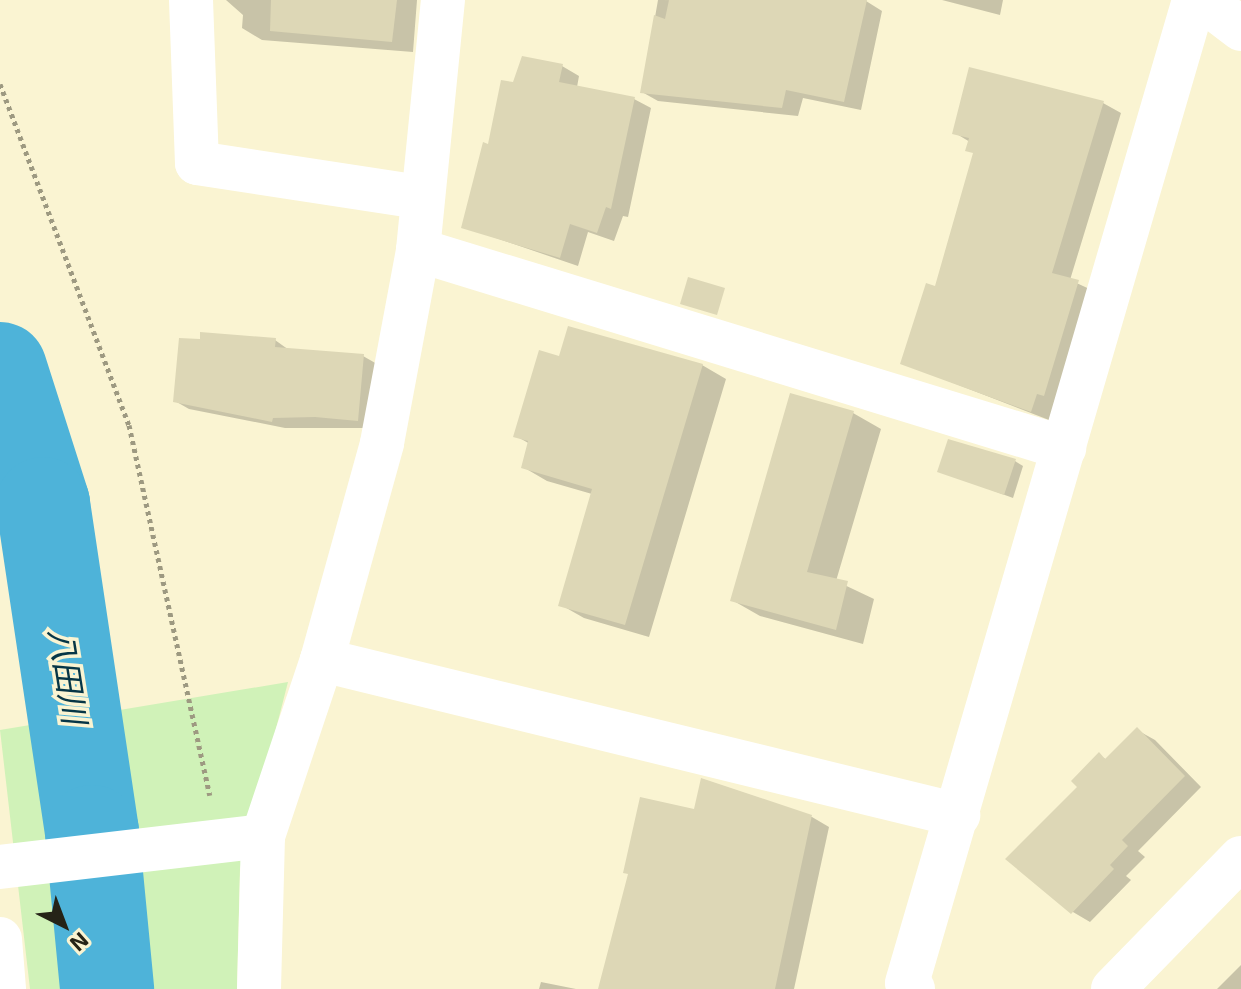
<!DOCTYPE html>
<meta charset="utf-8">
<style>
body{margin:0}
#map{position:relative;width:1241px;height:989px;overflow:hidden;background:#faf4d2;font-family:"Exo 2","Noto Sans JP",sans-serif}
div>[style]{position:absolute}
.green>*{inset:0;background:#d0f2b8}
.shadow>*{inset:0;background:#0003}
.river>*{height:94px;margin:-47px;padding:0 47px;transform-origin:47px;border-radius:47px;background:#4eb3d9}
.building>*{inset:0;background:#ddd7b6}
.path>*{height:5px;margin-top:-2.5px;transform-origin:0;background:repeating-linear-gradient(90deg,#9d9981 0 4px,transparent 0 8px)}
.minor>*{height:44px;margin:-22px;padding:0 22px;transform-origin:22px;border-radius:22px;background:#fff}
.secondary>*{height:44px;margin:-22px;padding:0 22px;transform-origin:22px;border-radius:22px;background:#fff}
span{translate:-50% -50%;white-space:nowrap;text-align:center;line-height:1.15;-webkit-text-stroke:7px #faf4d2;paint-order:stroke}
.water-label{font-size:32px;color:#073646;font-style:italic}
.north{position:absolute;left:24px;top:885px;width:80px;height:80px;-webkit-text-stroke:6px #faf4d2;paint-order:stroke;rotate:138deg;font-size:22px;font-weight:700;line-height:32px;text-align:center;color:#252317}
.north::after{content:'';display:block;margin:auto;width:28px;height:36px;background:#252317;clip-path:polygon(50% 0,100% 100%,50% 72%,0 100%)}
</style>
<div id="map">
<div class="green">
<i style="clip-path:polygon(288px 682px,240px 869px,237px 989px,30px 989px,0 730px)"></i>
</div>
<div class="shadow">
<i style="clip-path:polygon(226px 0,417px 0,413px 52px,262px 40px,242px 28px,243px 15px)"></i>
<i style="clip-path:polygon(658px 0,866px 1px,882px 11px,861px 110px,803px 98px,798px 116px,658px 101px,642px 92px)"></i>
<i style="clip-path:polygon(942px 0,1003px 0,1000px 15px)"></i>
<i style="clip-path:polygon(562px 66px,579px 76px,577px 87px,634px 99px,651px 108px,628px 217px,623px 216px,614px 241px,588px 232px,578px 266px,464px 227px,515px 85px)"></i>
<i style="clip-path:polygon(1103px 103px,1121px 113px,1070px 280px,1096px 292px,1049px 420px,902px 363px,937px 289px,975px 154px,970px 142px,955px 133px)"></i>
<i style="clip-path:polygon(275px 340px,289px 350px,363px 356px,377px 364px,371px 428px,285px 428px,189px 409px,175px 401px)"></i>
<i style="clip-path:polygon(560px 359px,702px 365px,726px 379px,649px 637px,584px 618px,561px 605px,592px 494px,547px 481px,523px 467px,530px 444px,516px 436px)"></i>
<i style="clip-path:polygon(792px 396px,853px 413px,881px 429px,836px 581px,874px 599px,863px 644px,760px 616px,732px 600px)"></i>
<i style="clip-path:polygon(1015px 461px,1023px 466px,1013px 498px,940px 471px)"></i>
<i style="clip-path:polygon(1137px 730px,1155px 740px,1201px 787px,1138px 851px,1145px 857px,1126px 876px,1131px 880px,1090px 922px,1073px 912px,1079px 787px,1099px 755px,1107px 760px)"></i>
<i style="clip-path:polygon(695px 811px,812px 817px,829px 827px,794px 989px,600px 989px)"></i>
<i style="clip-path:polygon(1241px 965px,1241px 989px,1217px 989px)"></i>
<i style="clip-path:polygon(541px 982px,576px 989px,539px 989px)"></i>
</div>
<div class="river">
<i style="left:0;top:369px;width:142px;rotate:72.3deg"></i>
<i style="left:43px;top:504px;width:332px;rotate:81.5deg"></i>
<i style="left:92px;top:832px;width:158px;rotate:84.5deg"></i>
</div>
<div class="building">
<i style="clip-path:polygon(271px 0,397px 0,392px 42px,270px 31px)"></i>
<i style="clip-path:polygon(669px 0,867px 0,844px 102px,786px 90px,782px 108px,640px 93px,654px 15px,665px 19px)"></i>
<i style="clip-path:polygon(522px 56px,563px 64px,559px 82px,635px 97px,611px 209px,606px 207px,597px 233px,570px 224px,560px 258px,461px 228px,483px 142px,488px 144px,501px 80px,513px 82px)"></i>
<i style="clip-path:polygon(969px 67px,1104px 101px,1052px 273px,1079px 280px,1044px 396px,1037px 394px,1031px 412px,900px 364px,926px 283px,935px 286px,973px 153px,965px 151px,969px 138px,952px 134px)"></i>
<i style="clip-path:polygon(688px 277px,725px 288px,717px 315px,680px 304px)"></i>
<i style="clip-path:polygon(568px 326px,703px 364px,625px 625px,558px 606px,592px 489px,521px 468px,528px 441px,513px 437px,539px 350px,559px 356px)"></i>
<i style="clip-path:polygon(200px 332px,276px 338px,275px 347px,364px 354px,358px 421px,315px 417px,273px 418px,272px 422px,173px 402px,179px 338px,200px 339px)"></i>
<i style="clip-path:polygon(790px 393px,854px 411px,807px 572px,848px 581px,836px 630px,730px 601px)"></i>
<i style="clip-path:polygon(948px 439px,1016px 459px,1004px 495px,937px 472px)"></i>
<i style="clip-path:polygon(1137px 727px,1185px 776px,1122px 840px,1128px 846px,1110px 865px,1114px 869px,1071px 914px,1005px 859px,1077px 787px,1071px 781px,1099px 752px,1105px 759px)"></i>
<i style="clip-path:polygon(701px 778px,812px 815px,775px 989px,598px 989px,628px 874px,623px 873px,640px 797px,694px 809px)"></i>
</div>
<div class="path">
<i style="left:0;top:84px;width:365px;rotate:69.3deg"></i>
<i style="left:129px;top:425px;width:379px;rotate:77.7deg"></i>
</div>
<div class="minor">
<i style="left:191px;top:0;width:163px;rotate:87.9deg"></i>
<i style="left:197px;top:163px;width:225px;rotate:8.7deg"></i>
<i style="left:1203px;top:0;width:48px;rotate:37.3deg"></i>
<i style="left:418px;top:250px;width:676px;rotate:17.04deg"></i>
<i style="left:322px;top:660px;width:655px;rotate:13.7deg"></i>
<i style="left:0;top:867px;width:265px;rotate:-6.7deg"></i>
<i style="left:0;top:939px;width:50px;rotate:85.4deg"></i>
<i style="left:259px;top:989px;width:153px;rotate:-88.5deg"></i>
<i style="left:263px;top:836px;width:186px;rotate:-71.5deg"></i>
<i style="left:322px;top:660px;width:225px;rotate:-74.5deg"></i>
<i style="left:382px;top:443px;width:196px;rotate:-79.4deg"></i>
<i style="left:418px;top:250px;width:251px;rotate:-84.3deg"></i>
<i style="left:913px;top:989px;width:8px;rotate:-135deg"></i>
<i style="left:907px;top:983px;width:1024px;rotate:-73.72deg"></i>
</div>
<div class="secondary">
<i style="left:1113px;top:989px;width:183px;rotate:-45.7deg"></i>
</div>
<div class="water-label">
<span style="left:69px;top:676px;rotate:81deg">八田川</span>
</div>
<div class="north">N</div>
</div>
